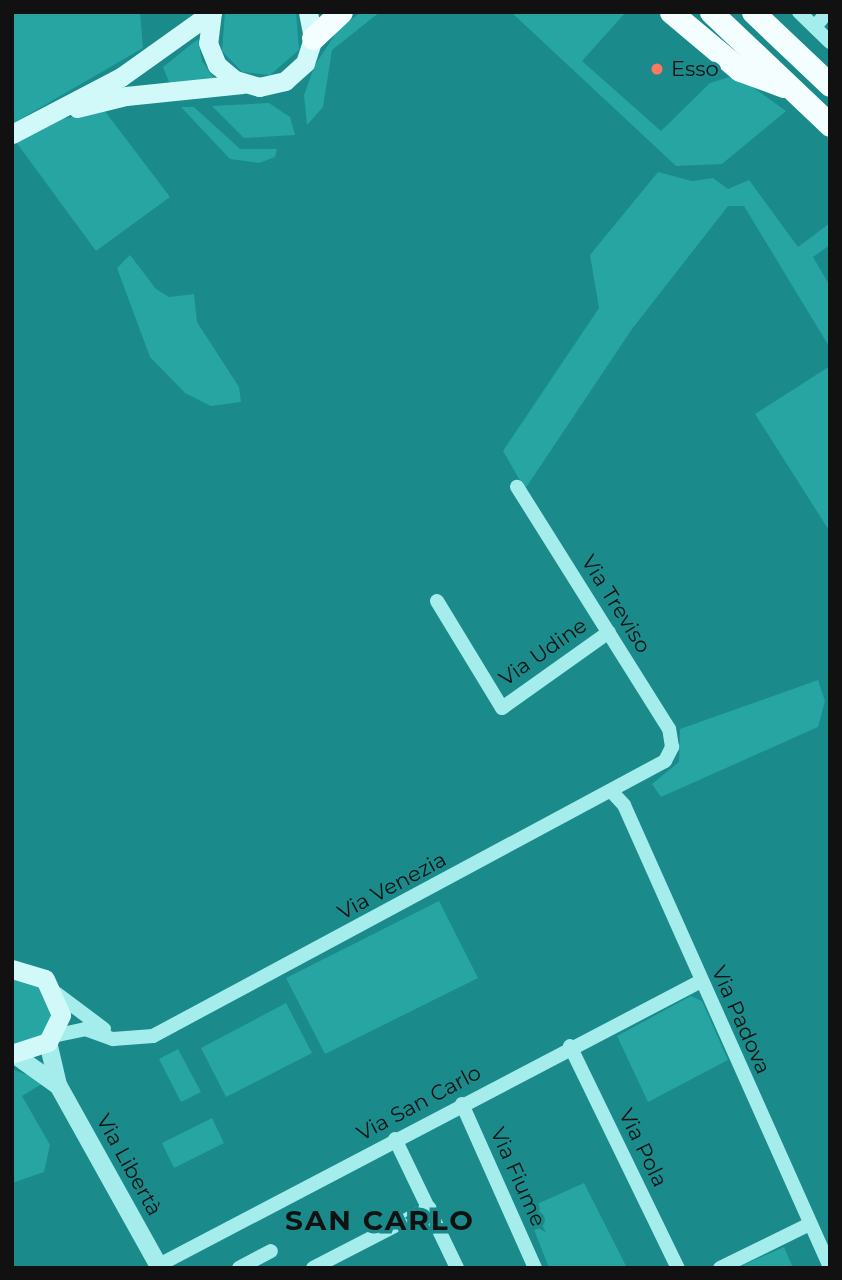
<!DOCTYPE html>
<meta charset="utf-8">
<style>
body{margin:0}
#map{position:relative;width:842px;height:1280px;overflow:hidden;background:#1a8a8a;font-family:Montserrat,sans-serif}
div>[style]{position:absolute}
.green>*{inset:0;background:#26a5a3}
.minor>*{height:14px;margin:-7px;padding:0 7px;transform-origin:7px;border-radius:7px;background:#a4edec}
.tertiary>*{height:18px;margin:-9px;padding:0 9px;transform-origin:9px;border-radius:9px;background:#a4edec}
.secondary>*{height:19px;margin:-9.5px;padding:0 9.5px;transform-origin:9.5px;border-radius:9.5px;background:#d1f9f9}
.trunk>*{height:23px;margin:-11.5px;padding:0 11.5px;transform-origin:11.5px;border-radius:11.5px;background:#f4feff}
.dots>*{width:19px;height:19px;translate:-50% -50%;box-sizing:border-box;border:4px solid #1a8a8a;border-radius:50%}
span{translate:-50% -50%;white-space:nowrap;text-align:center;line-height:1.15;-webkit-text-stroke:7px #1a8a8a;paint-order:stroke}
.poi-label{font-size:21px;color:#111}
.left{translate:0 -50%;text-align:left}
.street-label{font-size:21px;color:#111}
.district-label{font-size:28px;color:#111;font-weight:700;letter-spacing:2px}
.frame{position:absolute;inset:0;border:14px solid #111;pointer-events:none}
</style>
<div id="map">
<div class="green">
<i style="clip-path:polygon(12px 12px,140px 12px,143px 48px,12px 124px)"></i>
<i style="clip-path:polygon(225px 12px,296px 12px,299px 50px,270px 75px,242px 72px,222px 51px)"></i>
<i style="clip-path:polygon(361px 12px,380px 12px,332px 50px,323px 107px,307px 125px,304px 95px,315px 65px,338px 30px)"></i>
<i style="clip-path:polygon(511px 12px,626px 12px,582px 61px,661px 131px,710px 83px,736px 75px,786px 111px,722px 164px,676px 166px)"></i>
<i style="clip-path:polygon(198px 39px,202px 61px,218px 83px,171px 87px,163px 67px)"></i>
<i style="clip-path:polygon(269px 103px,290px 117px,295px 135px,244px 138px,212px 106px)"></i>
<i style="clip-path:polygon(181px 107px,194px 107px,240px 149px,277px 149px,275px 157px,259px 163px,230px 159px)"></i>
<i style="clip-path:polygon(104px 110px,170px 197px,96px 251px,16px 142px,43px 123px)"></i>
<i style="clip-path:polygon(658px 172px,692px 181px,713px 178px,728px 189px,749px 180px,798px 247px,830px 223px,830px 245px,813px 257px,830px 286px,830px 348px,744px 206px,728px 206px,632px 329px,525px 489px,503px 451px,599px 308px,590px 255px)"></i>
<i style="clip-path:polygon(130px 255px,156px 289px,169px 297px,194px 294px,197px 322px,239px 387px,241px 402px,211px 406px,185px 393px,150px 357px,117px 268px)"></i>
<i style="clip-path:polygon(830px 366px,830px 532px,755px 414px)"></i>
<i style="clip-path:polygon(818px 680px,825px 701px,818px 727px,661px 797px,652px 784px,679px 762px,680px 729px)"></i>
<i style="clip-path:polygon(439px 901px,478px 978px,325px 1054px,286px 978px)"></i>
<i style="clip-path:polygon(12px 975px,34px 979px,53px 1007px,45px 1035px,12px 1047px)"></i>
<i style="clip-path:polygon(691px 996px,702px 1001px,728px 1060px,648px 1102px,617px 1036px)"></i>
<i style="clip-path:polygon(286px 1003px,312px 1053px,226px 1097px,201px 1048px)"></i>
<i style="clip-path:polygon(178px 1049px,201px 1092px,181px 1102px,159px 1059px)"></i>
<i style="clip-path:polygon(12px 1069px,45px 1082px,22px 1096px,50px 1145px,44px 1172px,12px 1183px)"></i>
<i style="clip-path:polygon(212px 1118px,224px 1143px,174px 1168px,162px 1143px)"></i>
<i style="clip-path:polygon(584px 1183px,627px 1268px,549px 1268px,526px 1209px)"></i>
<i style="clip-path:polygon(784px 1247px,793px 1268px,736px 1268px)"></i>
</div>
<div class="minor">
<i style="left:799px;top:12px;width:43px;rotate:44.1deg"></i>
<i style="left:815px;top:27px;width:19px;rotate:-51deg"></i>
<i style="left:437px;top:601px;width:125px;rotate:58.7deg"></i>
<i style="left:502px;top:708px;width:131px;rotate:-35.4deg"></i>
<i style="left:612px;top:792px;width:18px;rotate:47deg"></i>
<i style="left:624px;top:805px;width:506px;rotate:65.97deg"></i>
<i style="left:56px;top:993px;width:60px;rotate:36.9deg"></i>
<i style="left:53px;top:1036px;width:33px;rotate:-12deg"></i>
<i style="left:85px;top:1029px;width:30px;rotate:20deg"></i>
<i style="left:113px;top:1039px;width:40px;rotate:-4.3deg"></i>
<i style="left:153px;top:1036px;width:581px;rotate:-28.24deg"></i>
<i style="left:665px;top:761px;width:16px;rotate:-63deg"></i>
<i style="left:672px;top:747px;width:18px;rotate:-99deg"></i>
<i style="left:669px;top:729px;width:286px;rotate:-122.1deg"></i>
<i style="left:570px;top:1046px;width:247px;rotate:64.1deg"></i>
<i style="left:462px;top:1104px;width:180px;rotate:66deg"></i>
<i style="left:395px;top:1139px;width:143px;rotate:64.3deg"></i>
<i style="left:159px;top:1265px;width:612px;rotate:-27.65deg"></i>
<i style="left:239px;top:1268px;width:36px;rotate:-28deg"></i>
<i style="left:313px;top:1268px;width:131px;rotate:-27.3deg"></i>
<i style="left:720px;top:1268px;width:100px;rotate:-26.1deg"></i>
</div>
<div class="tertiary">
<i style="left:48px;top:1042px;width:44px;rotate:76.9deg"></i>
<i style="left:58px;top:1085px;width:210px;rotate:60.9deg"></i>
<i style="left:15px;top:1055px;width:52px;rotate:35.5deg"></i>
</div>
<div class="secondary">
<i style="left:212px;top:12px;width:31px;rotate:97deg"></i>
<i style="left:208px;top:43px;width:24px;rotate:68deg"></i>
<i style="left:217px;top:65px;width:23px;rotate:40deg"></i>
<i style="left:235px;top:80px;width:25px;rotate:16deg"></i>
<i style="left:259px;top:87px;width:27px;rotate:-13deg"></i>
<i style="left:285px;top:81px;width:27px;rotate:-42deg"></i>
<i style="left:305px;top:63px;width:26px;rotate:-72deg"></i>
<i style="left:313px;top:38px;width:26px;rotate:-101deg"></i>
<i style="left:77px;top:108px;width:50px;rotate:-13.8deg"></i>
<i style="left:126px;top:96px;width:117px;rotate:-5.9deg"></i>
<i style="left:12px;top:134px;width:123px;rotate:-27.6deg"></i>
<i style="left:121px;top:77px;width:112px;rotate:-35.5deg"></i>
<i style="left:12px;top:969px;width:34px;rotate:17deg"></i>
<i style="left:45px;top:979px;width:39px;rotate:66deg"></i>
<i style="left:61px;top:1015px;width:30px;rotate:116deg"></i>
<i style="left:48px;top:1042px;width:38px;rotate:162deg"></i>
</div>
<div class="trunk">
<i style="left:671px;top:12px;width:90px;rotate:40deg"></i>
<i style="left:740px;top:70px;width:47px;rotate:20deg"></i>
<i style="left:711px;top:12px;width:164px;rotate:43.5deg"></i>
<i style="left:753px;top:12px;width:106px;rotate:43.5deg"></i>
<i style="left:313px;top:38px;width:38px;rotate:-43deg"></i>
</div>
<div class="dots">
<i style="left:657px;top:69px;background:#ff7861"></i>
</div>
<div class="poi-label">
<span class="left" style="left:671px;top:69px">Esso</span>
</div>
<div class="street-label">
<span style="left:616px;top:604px;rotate:58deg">Via Treviso</span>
<span style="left:543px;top:652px;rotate:-35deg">Via Udine</span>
<span style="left:392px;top:886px;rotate:-28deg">Via Venezia</span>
<span style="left:741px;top:1020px;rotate:66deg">Via Padova</span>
<span style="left:419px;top:1103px;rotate:-28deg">Via San Carlo</span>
<span style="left:643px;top:1148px;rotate:64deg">Via Pola</span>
<span style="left:129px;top:1165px;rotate:61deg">Via Libertà</span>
<span style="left:518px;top:1177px;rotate:66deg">Via Fiume</span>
</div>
<div class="district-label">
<span style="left:380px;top:1220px">SAN CARLO</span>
</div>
<div class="frame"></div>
</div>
